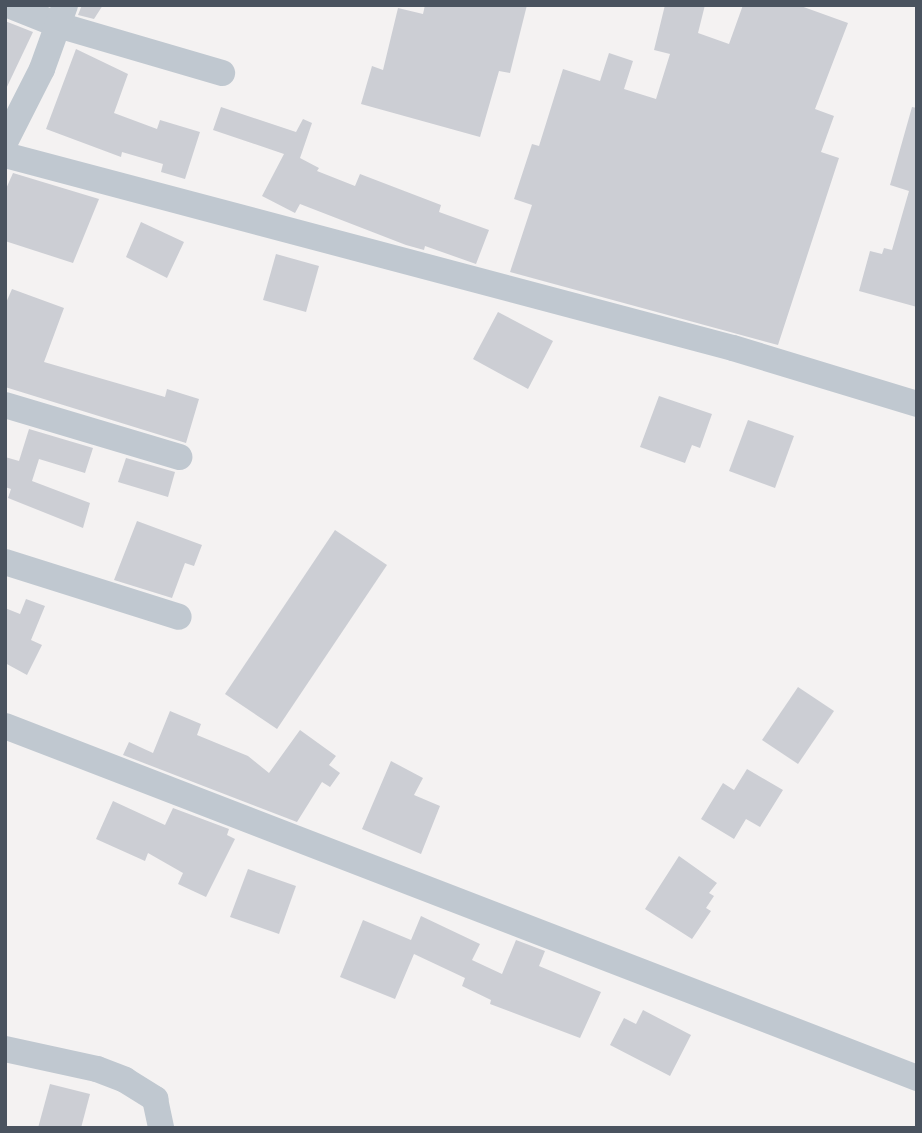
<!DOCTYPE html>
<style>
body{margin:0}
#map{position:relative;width:922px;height:1133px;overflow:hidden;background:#f4f2f2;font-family:Commissioner,sans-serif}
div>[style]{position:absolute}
.building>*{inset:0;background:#ccced4}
.minor>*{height:26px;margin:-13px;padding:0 13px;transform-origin:13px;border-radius:13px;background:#c0c8d0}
span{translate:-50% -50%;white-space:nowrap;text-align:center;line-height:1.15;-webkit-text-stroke:6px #fff;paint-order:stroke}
.frame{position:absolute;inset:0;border:7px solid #4a535f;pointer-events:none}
</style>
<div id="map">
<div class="building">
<i style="clip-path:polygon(82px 5px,103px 5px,94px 19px,78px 15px)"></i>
<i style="clip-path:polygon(425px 5px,527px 5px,510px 73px,499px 71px,480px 137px,361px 104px,372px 66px,383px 70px,398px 8px,423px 14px)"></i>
<i style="clip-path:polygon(665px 5px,705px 5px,698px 33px,729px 44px,743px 5px,798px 5px,848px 23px,815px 109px,834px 116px,821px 152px,839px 158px,778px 345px,510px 272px,532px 205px,514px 199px,532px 144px,539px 146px,563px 69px,600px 81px,609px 53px,633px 61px,624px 89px,656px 99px,670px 54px,654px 50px)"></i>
<i style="clip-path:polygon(5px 21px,33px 32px,5px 91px)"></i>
<i style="clip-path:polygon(76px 49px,128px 74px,114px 113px,157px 129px,160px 120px,200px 132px,185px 179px,161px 172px,163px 164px,122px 152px,121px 157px,46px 129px)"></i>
<i style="clip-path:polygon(221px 107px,296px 132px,303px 119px,312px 123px,300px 158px,319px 168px,317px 171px,355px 186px,360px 174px,441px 205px,439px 212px,489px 230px,476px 264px,425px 246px,424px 250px,406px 245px,300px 204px,295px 213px,262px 196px,284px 154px,213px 130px)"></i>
<i style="clip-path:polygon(912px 107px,917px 108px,917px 307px,859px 291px,870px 251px,882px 254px,884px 248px,892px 250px,909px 191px,890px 185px)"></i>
<i style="clip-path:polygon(13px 173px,99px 199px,73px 263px,5px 241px,5px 191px)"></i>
<i style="clip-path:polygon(141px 222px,184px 242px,167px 278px,126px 257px)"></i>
<i style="clip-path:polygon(276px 254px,319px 266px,306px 312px,263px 300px)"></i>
<i style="clip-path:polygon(12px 289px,64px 308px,44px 362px,165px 397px,167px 389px,199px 399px,186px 443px,5px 387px,5px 305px)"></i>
<i style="clip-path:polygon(498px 312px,553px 341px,528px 389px,473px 359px)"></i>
<i style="clip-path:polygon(659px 396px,712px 414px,700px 448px,692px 445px,685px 463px,640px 447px)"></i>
<i style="clip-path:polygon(748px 420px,794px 436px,775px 488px,729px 471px)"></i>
<i style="clip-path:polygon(29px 429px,93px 448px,85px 473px,39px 459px,32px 481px,90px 503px,83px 528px,8px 498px,11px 489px,5px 487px,5px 457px,19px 461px)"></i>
<i style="clip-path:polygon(126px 458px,175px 472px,168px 497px,118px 482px)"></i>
<i style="clip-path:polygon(137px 521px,202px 545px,194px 566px,185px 563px,172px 598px,114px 580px)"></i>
<i style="clip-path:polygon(335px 530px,387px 565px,277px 729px,225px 694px)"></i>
<i style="clip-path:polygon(26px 599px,45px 606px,31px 640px,42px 645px,27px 675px,5px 663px,5px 608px,20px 614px)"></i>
<i style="clip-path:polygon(798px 687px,834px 711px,798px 764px,762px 740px)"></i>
<i style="clip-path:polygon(170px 711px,201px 724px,197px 735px,248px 756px,269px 773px,300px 730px,336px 756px,329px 765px,340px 773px,330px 787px,322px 782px,297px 822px,123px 755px,129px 742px,153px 753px)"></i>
<i style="clip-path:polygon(391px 761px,423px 778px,414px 795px,440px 806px,421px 854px,362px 829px)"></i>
<i style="clip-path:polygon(747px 769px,783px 790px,760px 827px,746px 819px,734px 839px,701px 819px,723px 783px,734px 790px)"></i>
<i style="clip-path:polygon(113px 801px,165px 825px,173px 808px,229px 829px,227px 835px,235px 839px,206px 897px,178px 884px,183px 873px,148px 853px,145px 861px,96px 839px)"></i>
<i style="clip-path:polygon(679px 856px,717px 883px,709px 893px,714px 896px,706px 908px,711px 911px,692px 939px,645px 909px)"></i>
<i style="clip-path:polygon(248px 869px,296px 886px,279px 934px,230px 917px)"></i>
<i style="clip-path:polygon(421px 916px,480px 944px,472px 960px,502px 974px,516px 940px,545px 951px,539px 966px,601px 992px,580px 1038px,490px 1004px,491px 1000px,462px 986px,465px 978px,414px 954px,395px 999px,340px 977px,363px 920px,411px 940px)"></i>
<i style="clip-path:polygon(643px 1010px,691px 1035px,670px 1076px,610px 1045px,624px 1018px,636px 1024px)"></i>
<i style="clip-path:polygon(50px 1084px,90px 1094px,81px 1128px,38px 1128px)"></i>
</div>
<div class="minor">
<i style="left:8px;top:5px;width:54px;rotate:21.8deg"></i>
<i style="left:58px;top:25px;width:171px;rotate:16.3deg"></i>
<i style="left:5px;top:142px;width:82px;rotate:-63.1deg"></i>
<i style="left:42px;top:69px;width:68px;rotate:-70.2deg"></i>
<i style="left:5px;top:155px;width:753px;rotate:14.85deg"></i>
<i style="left:733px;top:348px;width:192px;rotate:16.9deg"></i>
<i style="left:5px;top:405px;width:182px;rotate:16.6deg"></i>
<i style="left:5px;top:562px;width:182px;rotate:17.5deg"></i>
<i style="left:5px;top:726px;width:978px;rotate:21.1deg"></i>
<i style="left:5px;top:1049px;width:94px;rotate:12.3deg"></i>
<i style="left:97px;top:1069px;width:30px;rotate:21deg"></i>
<i style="left:125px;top:1080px;width:36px;rotate:32deg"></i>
<i style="left:155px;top:1099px;width:30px;rotate:78deg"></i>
</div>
<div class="frame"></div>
</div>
